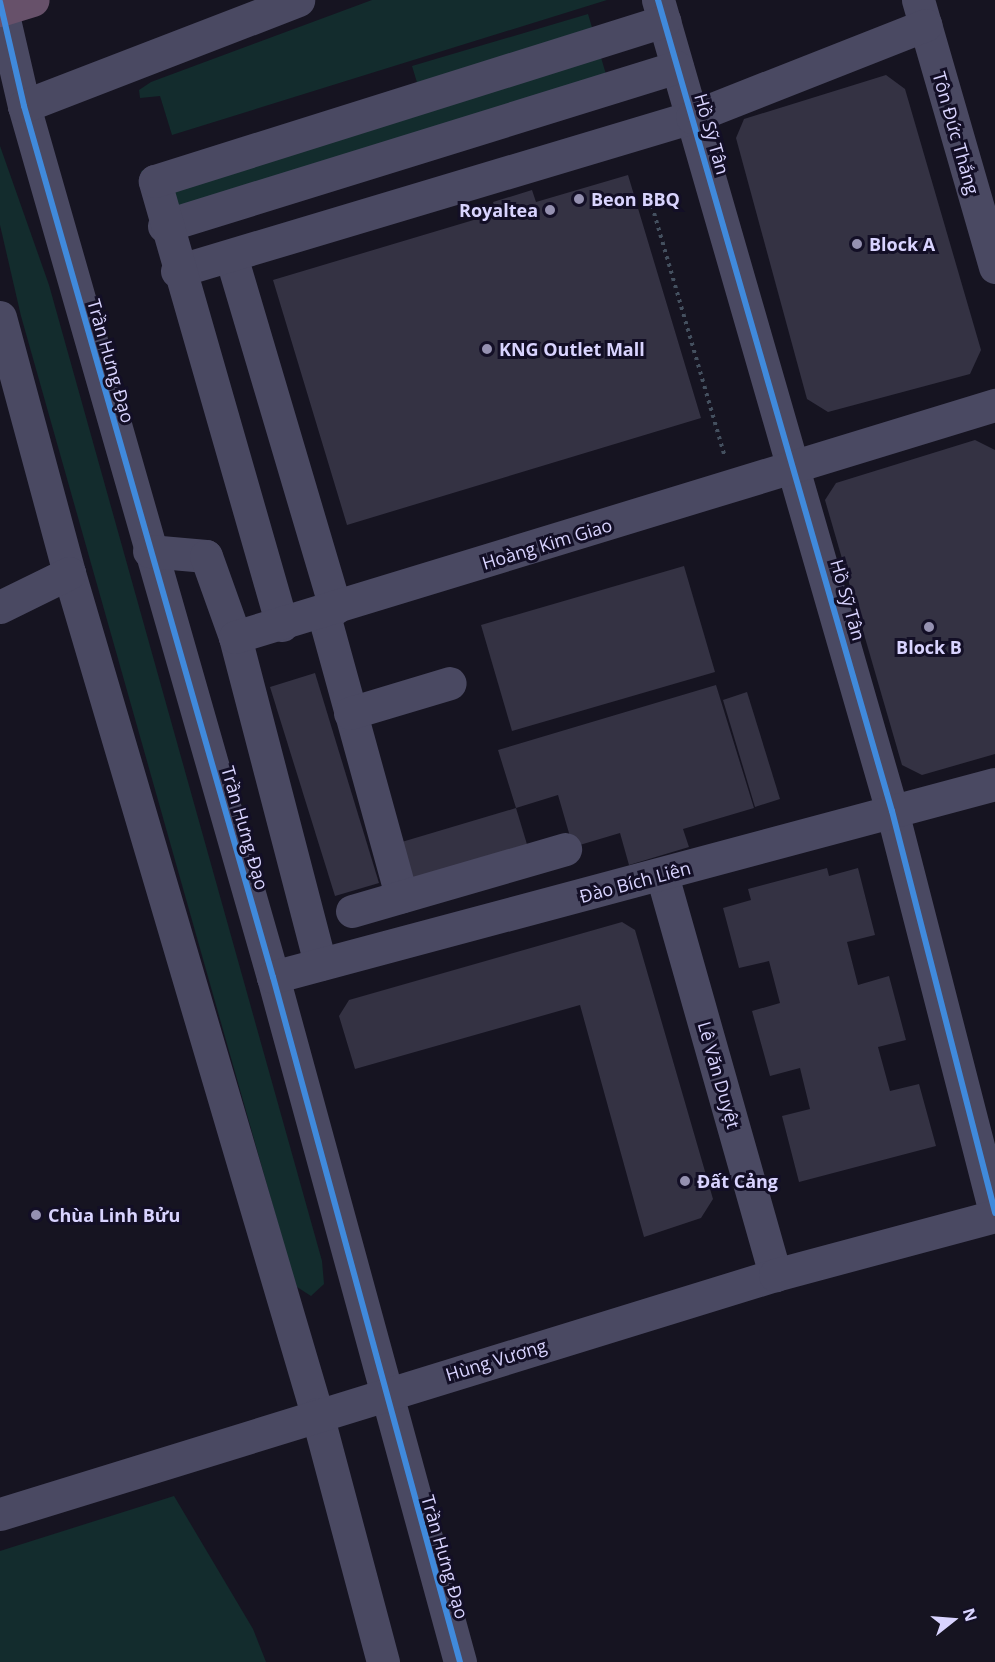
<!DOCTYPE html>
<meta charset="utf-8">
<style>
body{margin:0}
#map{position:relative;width:995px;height:1662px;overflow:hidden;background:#161421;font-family:"Open Sans",sans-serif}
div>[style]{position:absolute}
.green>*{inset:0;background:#132c2d}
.building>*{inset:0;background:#343243}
.path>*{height:4px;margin-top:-2px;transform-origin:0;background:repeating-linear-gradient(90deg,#44505f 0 3px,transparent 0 7.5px)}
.minor>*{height:33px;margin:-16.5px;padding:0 16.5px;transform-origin:16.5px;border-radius:16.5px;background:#4a4962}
.highway>*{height:33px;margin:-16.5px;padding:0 16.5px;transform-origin:16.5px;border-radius:16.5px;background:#67516a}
.cycleway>*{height:6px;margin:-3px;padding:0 3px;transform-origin:3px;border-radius:3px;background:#408adc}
.dots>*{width:16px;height:16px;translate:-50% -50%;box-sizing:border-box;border:3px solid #130f26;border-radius:50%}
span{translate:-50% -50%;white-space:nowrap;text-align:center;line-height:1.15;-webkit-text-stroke:6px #130f26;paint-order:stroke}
.street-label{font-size:18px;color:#d9d4ff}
.poi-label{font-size:18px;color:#d9d4ff;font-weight:700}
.left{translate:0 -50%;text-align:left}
.right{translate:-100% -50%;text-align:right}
.north{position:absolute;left:923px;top:1590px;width:60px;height:60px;-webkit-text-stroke:4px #130f26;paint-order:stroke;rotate:73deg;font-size:16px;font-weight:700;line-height:24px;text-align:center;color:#d9d4ff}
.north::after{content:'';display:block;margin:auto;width:21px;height:27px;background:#d9d4ff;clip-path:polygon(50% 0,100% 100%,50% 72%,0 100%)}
</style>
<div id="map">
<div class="green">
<i style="clip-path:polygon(372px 0,607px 0,172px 135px,160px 96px,140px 98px,139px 90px,151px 82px)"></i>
<i style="clip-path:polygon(588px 14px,611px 91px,158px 227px,141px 171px,419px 89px,412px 66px)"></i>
<i style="clip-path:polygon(0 146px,49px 285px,322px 1261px,324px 1284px,311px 1296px,297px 1287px,291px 1270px,21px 316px,0 225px)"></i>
<i style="clip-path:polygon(174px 1496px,253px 1629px,266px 1662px,0 1662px,0 1551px)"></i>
</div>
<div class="building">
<i style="clip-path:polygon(886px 75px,905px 89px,981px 350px,970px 374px,828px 412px,807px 399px,736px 138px,744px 119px)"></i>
<i style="clip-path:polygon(628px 175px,701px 418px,347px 525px,273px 280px,497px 213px,493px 202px,532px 190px,536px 202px)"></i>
<i style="clip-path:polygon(975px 440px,995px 450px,995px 754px,922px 775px,902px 765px,825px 500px,836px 483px)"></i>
<i style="clip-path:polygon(684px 566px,715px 672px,512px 731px,481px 625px)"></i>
<i style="clip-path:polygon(315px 673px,379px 883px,335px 896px,270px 687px)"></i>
<i style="clip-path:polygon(716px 685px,754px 808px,683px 829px,689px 847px,629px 865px,620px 833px,573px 847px,558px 795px,516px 808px,498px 750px)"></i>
<i style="clip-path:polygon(747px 692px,780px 799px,755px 807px,723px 700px)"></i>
<i style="clip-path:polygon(516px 808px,529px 851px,409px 888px,395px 844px)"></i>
<i style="clip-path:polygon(827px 868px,829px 876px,858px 868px,875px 935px,847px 942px,858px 985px,889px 976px,906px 1040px,878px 1047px,890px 1091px,919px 1084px,936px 1146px,799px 1182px,782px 1116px,810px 1109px,800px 1068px,770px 1076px,752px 1011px,780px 1003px,769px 961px,739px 968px,723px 908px,751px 900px,748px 889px)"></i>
<i style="clip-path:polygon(622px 922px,635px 930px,713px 1199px,701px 1218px,644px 1237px,580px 1005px,355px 1069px,339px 1016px,349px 1000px)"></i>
</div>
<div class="path">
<i style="left:652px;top:206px;width:262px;rotate:73.8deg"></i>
</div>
<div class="minor">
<i style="left:658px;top:0;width:844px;rotate:73.91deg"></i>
<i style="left:892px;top:811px;width:415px;rotate:75.6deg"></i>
<i style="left:918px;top:0;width:278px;rotate:73.9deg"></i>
<i style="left:0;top:2px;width:107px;rotate:77deg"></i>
<i style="left:24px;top:106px;width:906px;rotate:74.05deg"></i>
<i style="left:273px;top:977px;width:710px;rotate:74.73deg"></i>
<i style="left:24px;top:106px;width:294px;rotate:-21.1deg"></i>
<i style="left:164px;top:226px;width:537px;rotate:-17.22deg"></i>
<i style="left:231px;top:256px;width:367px;rotate:73.5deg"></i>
<i style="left:177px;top:271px;width:538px;rotate:-16.65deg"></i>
<i style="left:692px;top:117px;width:251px;rotate:-21.5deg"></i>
<i style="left:0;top:317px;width:265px;rotate:74.9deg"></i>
<i style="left:69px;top:573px;width:877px;rotate:73.57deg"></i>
<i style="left:317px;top:1414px;width:257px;rotate:75.1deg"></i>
<i style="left:149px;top:551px;width:57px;rotate:5deg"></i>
<i style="left:206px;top:556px;width:86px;rotate:70.3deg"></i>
<i style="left:235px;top:637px;width:338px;rotate:75.4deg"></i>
<i style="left:0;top:607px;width:77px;rotate:-26.2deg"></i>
<i style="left:323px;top:612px;width:295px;rotate:74.6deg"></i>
<i style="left:282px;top:625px;width:462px;rotate:-106deg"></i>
<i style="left:155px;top:181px;width:534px;rotate:-17.45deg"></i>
<i style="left:235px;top:637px;width:795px;rotate:-16.98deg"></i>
<i style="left:350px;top:713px;width:104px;rotate:-16.7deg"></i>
<i style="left:662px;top:875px;width:416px;rotate:74.2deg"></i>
<i style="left:352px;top:911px;width:222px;rotate:-16.2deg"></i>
<i style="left:273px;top:977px;width:747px;rotate:-14.97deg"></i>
<i style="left:0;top:1514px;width:811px;rotate:-17.14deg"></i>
<i style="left:775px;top:1275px;width:228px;rotate:-15deg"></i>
</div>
<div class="highway">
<i style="left:0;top:10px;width:34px;rotate:-17deg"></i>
</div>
<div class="cycleway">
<i style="left:658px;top:0;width:844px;rotate:73.91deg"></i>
<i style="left:892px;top:811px;width:415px;rotate:75.6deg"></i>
<i style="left:0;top:2px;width:107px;rotate:77deg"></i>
<i style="left:24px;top:106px;width:906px;rotate:74.05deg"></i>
<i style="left:273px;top:977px;width:710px;rotate:74.73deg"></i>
</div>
<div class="dots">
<i style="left:579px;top:199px;background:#9591b1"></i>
<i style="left:550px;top:210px;background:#9591b1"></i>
<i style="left:857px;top:244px;background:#9591b1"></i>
<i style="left:487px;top:349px;background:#9591b1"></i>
<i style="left:929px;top:627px;background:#9591b1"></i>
<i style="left:685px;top:1181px;background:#9591b1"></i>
<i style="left:36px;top:1215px;background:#9591b1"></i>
</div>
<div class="street-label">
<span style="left:956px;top:133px;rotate:74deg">Tôn Đức Thắng</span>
<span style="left:712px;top:134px;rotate:74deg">Hồ Sỹ Tân</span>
<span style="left:111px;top:361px;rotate:74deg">Trần Hưng Đạo</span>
<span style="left:547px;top:544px;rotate:-17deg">Hoàng Kim Giao</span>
<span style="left:848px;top:600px;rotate:74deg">Hồ Sỹ Tân</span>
<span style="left:245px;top:828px;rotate:74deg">Trần Hưng Đạo</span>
<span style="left:635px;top:882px;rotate:-15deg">Đào Bích Liên</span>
<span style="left:719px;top:1075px;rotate:74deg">Lê Văn Duyệt</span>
<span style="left:496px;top:1360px;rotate:-17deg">Hùng Vương</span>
<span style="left:445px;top:1557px;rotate:74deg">Trần Hưng Đạo</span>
</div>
<div class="poi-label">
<span class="left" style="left:591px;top:199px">Beon BBQ</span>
<span class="right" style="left:538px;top:210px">Royaltea</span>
<span class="left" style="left:869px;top:244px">Block A</span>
<span class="left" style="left:499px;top:349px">KNG Outlet Mall</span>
<span style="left:929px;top:647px">Block B</span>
<span class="left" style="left:697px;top:1181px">Đất Cảng</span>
<span class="left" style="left:48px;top:1215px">Chùa Linh Bửu</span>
</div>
<div class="north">N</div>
</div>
